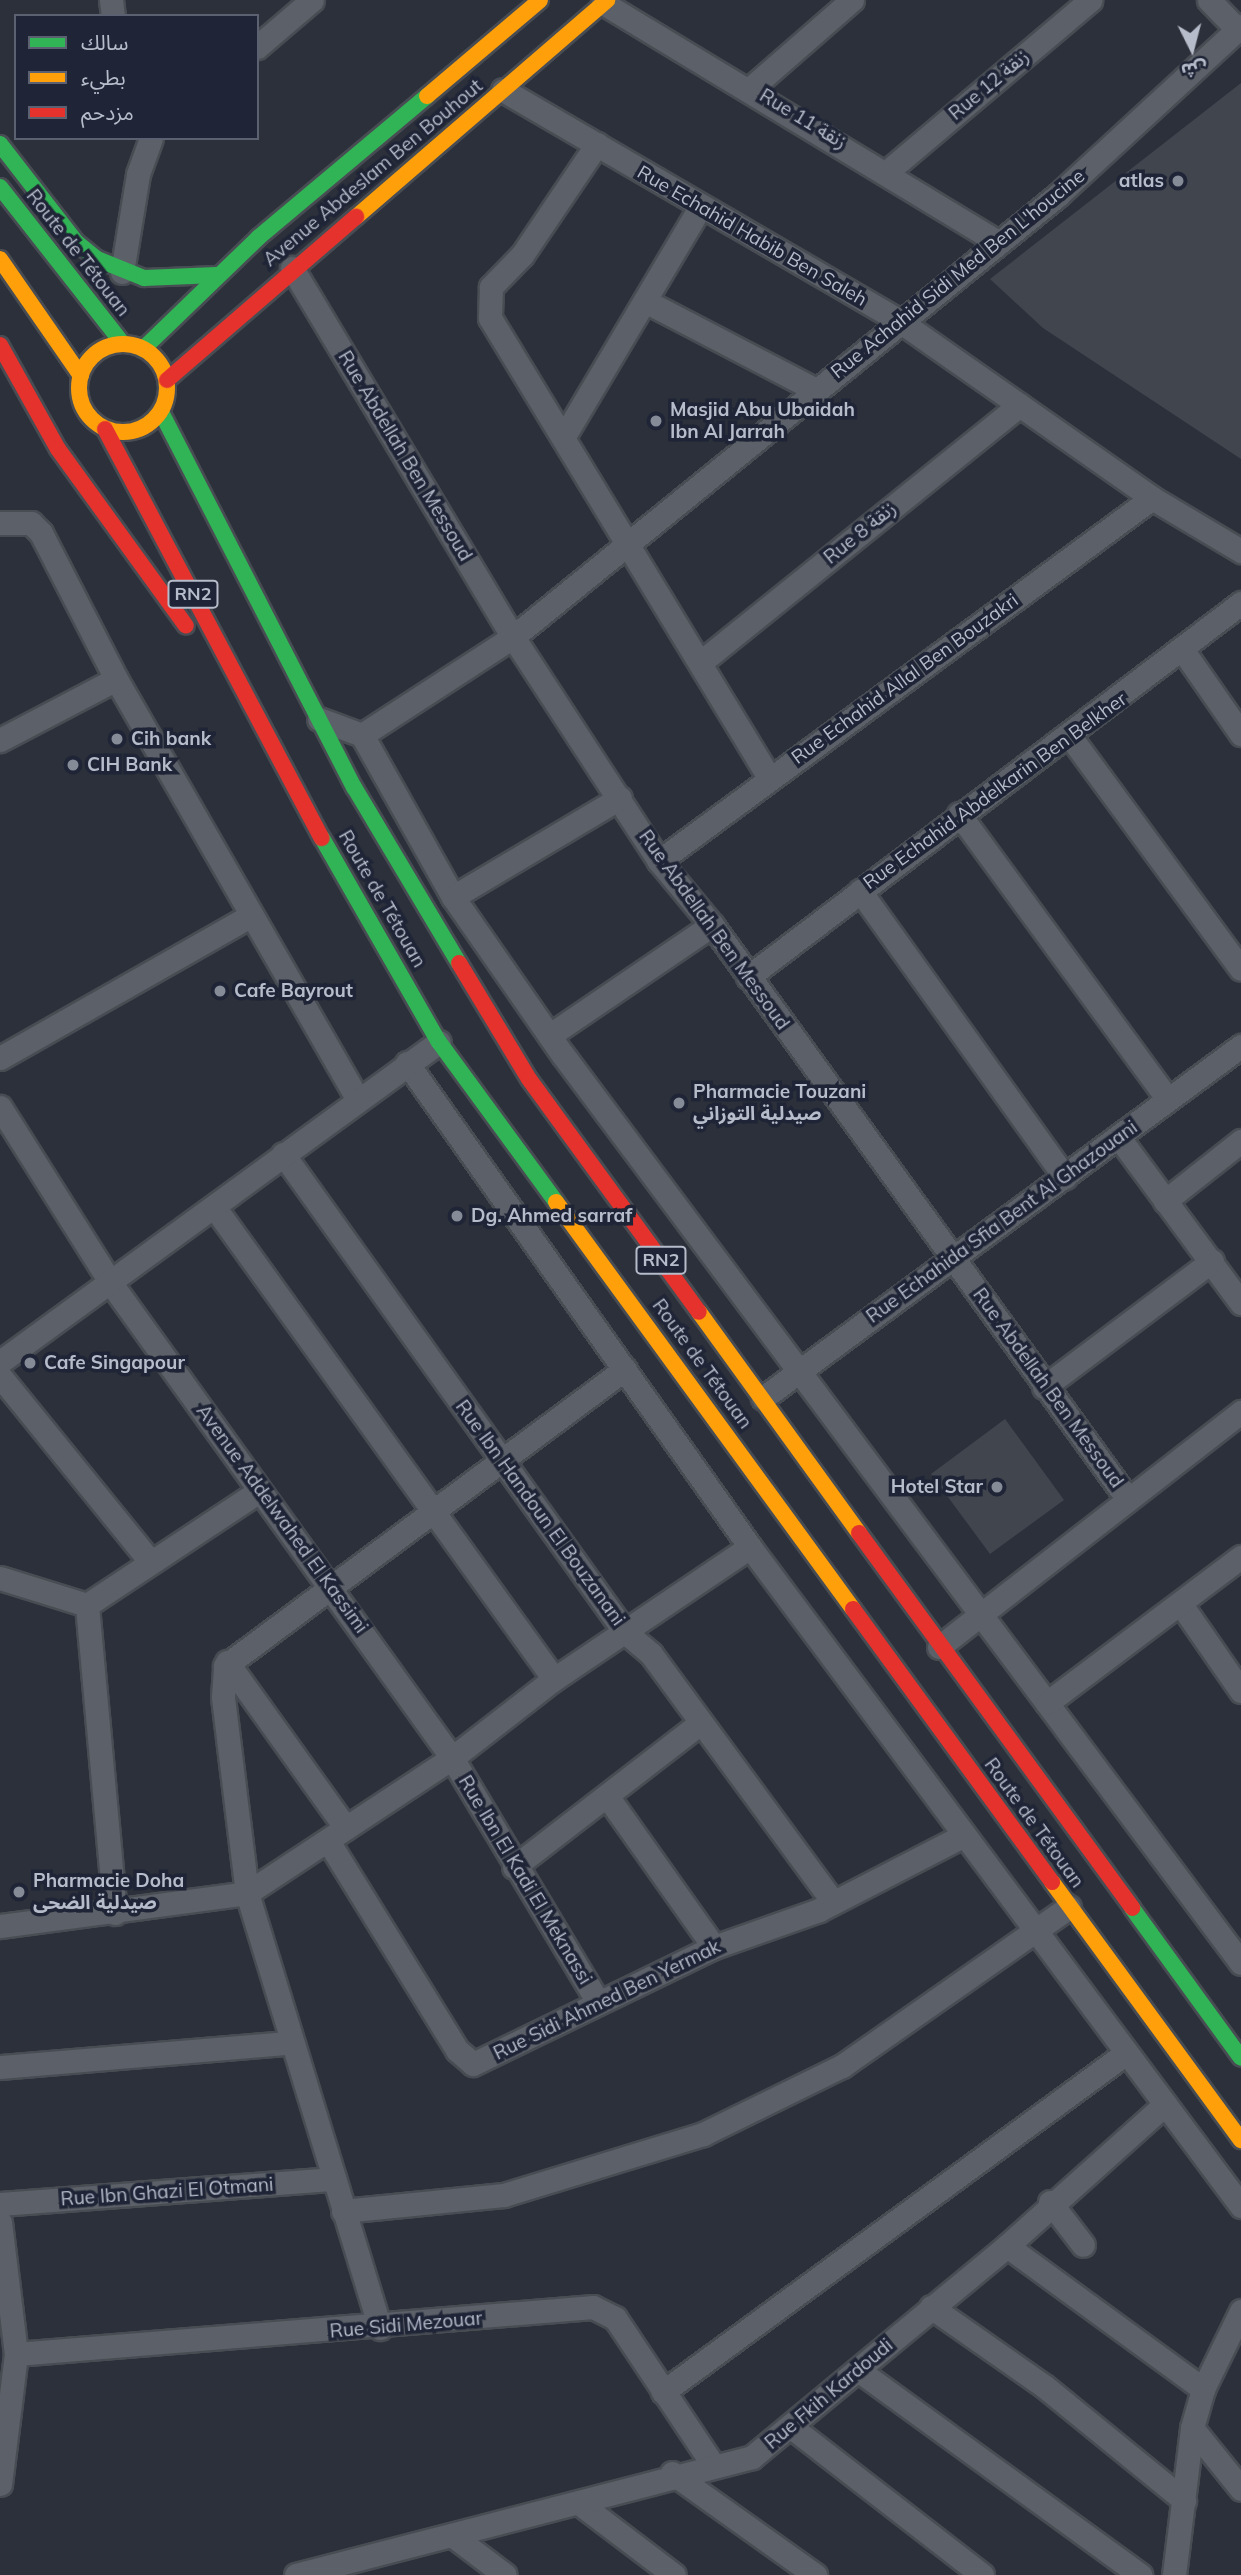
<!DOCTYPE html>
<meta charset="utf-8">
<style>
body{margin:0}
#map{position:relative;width:1241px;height:2575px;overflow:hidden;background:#2c303a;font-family:Mulish,"Noto Sans Arabic",sans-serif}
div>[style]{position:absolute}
.building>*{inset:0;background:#41454e}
.roads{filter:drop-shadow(2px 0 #484c53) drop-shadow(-2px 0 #484c53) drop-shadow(0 2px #484c53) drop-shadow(0 -2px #484c53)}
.street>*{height:23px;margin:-11.5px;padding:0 11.5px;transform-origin:11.5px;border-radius:11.5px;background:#5c6068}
.fast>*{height:16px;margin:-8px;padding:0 8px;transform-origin:8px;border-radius:8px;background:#30b455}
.slow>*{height:16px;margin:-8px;padding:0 8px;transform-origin:8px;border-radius:8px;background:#ff9f0a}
.slow>.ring{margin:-8px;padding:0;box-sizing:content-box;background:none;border:16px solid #ff9f0a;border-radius:50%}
.jam>*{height:16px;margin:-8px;padding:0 8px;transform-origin:8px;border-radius:8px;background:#e5322d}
.dots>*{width:19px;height:19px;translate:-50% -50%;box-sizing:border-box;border:4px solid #1f2536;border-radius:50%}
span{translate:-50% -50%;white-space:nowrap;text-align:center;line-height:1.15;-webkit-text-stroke:7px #1f2536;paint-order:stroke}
.shield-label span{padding:2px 5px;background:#1f2536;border:2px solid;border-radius:5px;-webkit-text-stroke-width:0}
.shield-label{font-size:18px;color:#b7bccb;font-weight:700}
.street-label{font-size:19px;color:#b7bccb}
.poi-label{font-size:19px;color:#b7bccb;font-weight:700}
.right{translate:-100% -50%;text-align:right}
.left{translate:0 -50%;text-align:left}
.legend{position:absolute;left:14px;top:14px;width:245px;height:126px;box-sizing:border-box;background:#1f2536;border:2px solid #5c6172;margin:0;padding:9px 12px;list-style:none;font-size:21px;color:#b7bccb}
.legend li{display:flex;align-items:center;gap:14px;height:35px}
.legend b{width:35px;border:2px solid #5c6172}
.north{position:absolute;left:1157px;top:14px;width:70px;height:70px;-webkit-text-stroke:5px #1f2536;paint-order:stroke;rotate:174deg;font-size:19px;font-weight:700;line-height:28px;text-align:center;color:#b7bccb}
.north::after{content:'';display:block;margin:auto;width:24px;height:32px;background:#b7bccb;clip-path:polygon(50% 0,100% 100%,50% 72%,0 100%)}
</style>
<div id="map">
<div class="building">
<i style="clip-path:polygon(1241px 83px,1241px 459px,1043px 328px,990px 279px)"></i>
<i style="clip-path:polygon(1005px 1419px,1064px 1500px,990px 1554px,931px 1474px)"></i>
</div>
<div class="roads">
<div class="street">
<i style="left:111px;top:0;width:16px;rotate:83deg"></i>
<i style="left:1209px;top:0;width:42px;rotate:46deg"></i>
<i style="left:603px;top:3px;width:463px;rotate:31.2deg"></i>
<i style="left:257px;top:47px;width:72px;rotate:-40.5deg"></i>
<i style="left:751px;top:88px;width:134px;rotate:-41.1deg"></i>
<i style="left:503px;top:90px;width:457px;rotate:30.2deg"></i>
<i style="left:898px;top:320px;width:310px;rotate:35deg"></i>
<i style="left:1152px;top:498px;width:104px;rotate:30.8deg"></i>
<i style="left:597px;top:144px;width:134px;rotate:124deg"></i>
<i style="left:522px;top:255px;width:45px;rotate:134.1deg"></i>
<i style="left:491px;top:287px;width:31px;rotate:92deg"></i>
<i style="left:490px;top:318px;width:539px;rotate:58.73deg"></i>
<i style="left:888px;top:171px;width:265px;rotate:-40.2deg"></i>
<i style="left:292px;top:268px;width:430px;rotate:59.1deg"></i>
<i style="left:513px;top:637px;width:267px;rotate:56.9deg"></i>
<i style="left:659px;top:861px;width:83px;rotate:50.4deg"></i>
<i style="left:712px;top:925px;width:707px;rotate:54.09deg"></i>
<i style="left:122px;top:272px;width:99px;rotate:-80.7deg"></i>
<i style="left:138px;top:174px;width:38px;rotate:-70deg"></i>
<i style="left:645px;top:301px;width:191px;rotate:27.5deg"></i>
<i style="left:563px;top:438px;width:266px;rotate:-59.3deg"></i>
<i style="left:0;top:523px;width:31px"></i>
<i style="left:31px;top:523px;width:14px;rotate:45deg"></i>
<i style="left:41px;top:533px;width:164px;rotate:62.8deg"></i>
<i style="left:116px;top:679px;width:482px;rotate:60.1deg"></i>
<i style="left:1184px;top:652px;width:100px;rotate:55.2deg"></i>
<i style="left:701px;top:662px;width:409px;rotate:-38.9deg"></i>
<i style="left:319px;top:719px;width:46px;rotate:20.4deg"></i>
<i style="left:362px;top:735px;width:186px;rotate:60.7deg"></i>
<i style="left:453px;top:897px;width:193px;rotate:55.2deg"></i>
<i style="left:563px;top:1055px;width:1133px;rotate:53.25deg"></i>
<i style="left:362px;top:735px;width:180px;rotate:-33deg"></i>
<i style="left:513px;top:637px;width:702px;rotate:-39.04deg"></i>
<i style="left:1058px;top:195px;width:249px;rotate:-42.7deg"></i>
<i style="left:1069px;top:735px;width:290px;rotate:53.7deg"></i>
<i style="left:0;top:740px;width:131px;rotate:-27.7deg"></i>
<i style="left:959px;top:814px;width:352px;rotate:53.8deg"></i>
<i style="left:659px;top:861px;width:612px;rotate:-36.36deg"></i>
<i style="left:860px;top:891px;width:352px;rotate:54.4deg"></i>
<i style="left:453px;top:897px;width:194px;rotate:-30.7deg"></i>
<i style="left:748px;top:977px;width:619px;rotate:-37.18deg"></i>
<i style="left:550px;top:1035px;width:196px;rotate:-34.2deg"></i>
<i style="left:0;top:1058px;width:288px;rotate:-29.6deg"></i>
<i style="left:407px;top:1063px;width:593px;rotate:54.68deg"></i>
<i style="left:750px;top:1547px;width:822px;rotate:53.31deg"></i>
<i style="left:0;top:1107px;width:207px;rotate:57.8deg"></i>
<i style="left:110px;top:1282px;width:586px;rotate:54.3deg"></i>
<i style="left:452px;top:1758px;width:284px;rotate:59.1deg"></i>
<i style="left:1120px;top:1139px;width:204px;rotate:53.6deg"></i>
<i style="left:283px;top:1154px;width:588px;rotate:54.42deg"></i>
<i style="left:625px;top:1632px;width:34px;rotate:40deg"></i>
<i style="left:651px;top:1654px;width:304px;rotate:53.7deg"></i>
<i style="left:1165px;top:1201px;width:97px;rotate:-38.3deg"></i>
<i style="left:215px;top:1208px;width:580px;rotate:54.26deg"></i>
<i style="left:0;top:1362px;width:543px;rotate:-36.09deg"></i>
<i style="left:0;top:1376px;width:238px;rotate:51deg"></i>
<i style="left:1044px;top:1387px;width:210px;rotate:-36.9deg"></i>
<i style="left:763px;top:1398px;width:594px;rotate:-36.37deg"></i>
<i style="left:0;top:1578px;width:91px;rotate:17.2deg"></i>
<i style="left:1180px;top:1603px;width:107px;rotate:55.3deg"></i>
<i style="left:939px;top:1647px;width:383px;rotate:-37.9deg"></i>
<i style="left:227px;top:1662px;width:204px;rotate:54.4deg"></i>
<i style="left:1047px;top:1703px;width:243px;rotate:-37deg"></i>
<i style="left:607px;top:1796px;width:185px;rotate:54.7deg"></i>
<i style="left:328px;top:1841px;width:246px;rotate:58.3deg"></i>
<i style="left:457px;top:2050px;width:21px;rotate:41deg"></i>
<i style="left:473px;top:2064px;width:268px;rotate:-25.9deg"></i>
<i style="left:714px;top:1947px;width:111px;rotate:-19.4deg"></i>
<i style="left:819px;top:1910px;width:163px;rotate:-27.3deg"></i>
<i style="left:514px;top:1867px;width:234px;rotate:-37.7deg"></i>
<i style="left:115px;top:1913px;width:309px;rotate:-95.2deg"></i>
<i style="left:87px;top:1605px;width:206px;rotate:-33.5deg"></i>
<i style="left:0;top:1926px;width:249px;rotate:-7.6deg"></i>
<i style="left:247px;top:1893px;width:245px;rotate:-33.4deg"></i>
<i style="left:452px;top:1758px;width:129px;rotate:-37.8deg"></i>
<i style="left:554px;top:1679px;width:236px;rotate:-34deg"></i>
<i style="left:0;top:2067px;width:289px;rotate:-4.8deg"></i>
<i style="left:1050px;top:2202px;width:54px;rotate:52.5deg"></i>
<i style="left:0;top:2204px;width:335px;rotate:-4.3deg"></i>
<i style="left:343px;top:2211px;width:162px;rotate:-5.7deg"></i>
<i style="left:504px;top:2195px;width:208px;rotate:-17deg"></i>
<i style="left:703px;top:2134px;width:155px;rotate:-26.1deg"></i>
<i style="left:842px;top:2066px;width:277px;rotate:-35deg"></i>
<i style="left:0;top:2222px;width:133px;rotate:83.1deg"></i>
<i style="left:16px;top:2354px;width:131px;rotate:97deg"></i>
<i style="left:1007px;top:2246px;width:243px;rotate:36.1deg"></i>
<i style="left:931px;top:2307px;width:138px;rotate:35deg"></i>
<i style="left:1044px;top:2386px;width:181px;rotate:39.2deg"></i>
<i style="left:380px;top:2328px;width:455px;rotate:-107deg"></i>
<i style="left:247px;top:1893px;width:197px;rotate:-97deg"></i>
<i style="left:223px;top:1697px;width:31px;rotate:-86deg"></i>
<i style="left:225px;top:1666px;width:498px;rotate:-36.6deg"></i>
<i style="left:16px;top:2354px;width:579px;rotate:-4.66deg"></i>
<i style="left:593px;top:2307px;width:25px;rotate:27deg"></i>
<i style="left:615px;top:2318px;width:177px;rotate:56.3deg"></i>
<i style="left:858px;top:2370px;width:349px;rotate:36deg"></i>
<i style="left:663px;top:2392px;width:574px;rotate:-36.21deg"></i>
<i style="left:790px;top:2426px;width:243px;rotate:37.8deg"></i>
<i style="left:1192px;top:2428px;width:78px;rotate:51.2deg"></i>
<i style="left:672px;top:2473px;width:176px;rotate:35.5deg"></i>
<i style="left:579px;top:2503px;width:119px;rotate:37.2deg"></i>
<i style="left:456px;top:2538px;width:61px;rotate:37.1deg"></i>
<i style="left:296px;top:2575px;width:471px;rotate:-14.5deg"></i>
<i style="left:752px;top:2457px;width:331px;rotate:-39.6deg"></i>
<i style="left:1007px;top:2246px;width:212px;rotate:-41.9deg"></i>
<i style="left:1174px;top:2575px;width:148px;rotate:-83deg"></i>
<i style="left:1192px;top:2428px;width:41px;rotate:-74.2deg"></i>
<i style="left:1203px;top:2389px;width:87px;rotate:-64deg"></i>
</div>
<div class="fast">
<i style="left:0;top:144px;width:124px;rotate:52.2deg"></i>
<i style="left:76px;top:242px;width:27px;rotate:39deg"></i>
<i style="left:97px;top:259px;width:51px;rotate:22deg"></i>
<i style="left:144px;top:278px;width:72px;rotate:-2.4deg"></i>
<i style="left:0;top:187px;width:199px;rotate:51.9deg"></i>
<i style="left:143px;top:349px;width:161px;rotate:-44deg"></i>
<i style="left:259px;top:237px;width:219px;rotate:-40deg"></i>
<i style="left:161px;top:412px;width:422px;rotate:62.8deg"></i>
<i style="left:354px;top:787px;width:205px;rotate:59.2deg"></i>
<i style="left:322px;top:838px;width:235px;rotate:60.2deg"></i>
<i style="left:439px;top:1042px;width:198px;rotate:53.8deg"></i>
<i style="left:1132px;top:1908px;width:185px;rotate:54deg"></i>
</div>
<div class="slow">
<i style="left:427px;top:96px;width:148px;rotate:-40.3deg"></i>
<i style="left:356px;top:217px;width:332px;rotate:-40.8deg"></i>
<i style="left:0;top:259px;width:142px;rotate:55.3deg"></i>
<i class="ring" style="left:79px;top:344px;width:72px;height:72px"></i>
<i style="left:556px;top:1202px;width:504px;rotate:53.88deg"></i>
<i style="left:699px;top:1312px;width:273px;rotate:54.1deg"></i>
<i style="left:1052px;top:1882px;width:320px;rotate:53.8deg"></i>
</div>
<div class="jam">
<i style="left:0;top:345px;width:119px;rotate:60.9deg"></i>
<i style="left:58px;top:449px;width:218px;rotate:54.1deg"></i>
<i style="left:167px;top:380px;width:250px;rotate:-40.8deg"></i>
<i style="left:105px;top:429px;width:463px;rotate:62.1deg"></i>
<i style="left:459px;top:963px;width:135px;rotate:58.9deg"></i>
<i style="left:529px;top:1079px;width:288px;rotate:53.9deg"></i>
<i style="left:859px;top:1533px;width:464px;rotate:53.9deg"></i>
<i style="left:853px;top:1609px;width:338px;rotate:53.9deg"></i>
</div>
</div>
<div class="dots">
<i style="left:1178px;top:181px;background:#868b98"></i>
<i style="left:656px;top:421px;background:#868b98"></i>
<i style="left:117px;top:739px;background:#868b98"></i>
<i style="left:73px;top:765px;background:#868b98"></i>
<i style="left:220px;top:991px;background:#868b98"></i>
<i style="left:679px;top:1103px;background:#868b98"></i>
<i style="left:457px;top:1216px;background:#868b98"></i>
<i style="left:30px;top:1363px;background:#868b98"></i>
<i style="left:997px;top:1487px;background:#868b98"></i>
<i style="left:19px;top:1892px;background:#868b98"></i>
</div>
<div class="shield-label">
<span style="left:193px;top:594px">RN2</span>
<span style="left:661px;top:1260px">RN2</span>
</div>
<div class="street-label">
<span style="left:989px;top:85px;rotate:-40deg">Rue 12 زنقة</span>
<span style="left:803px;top:119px;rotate:31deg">Rue 11 زنقة</span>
<span style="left:373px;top:173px;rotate:-40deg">Avenue Abdeslam Ben Bouhout</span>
<span style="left:752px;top:236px;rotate:30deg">Rue Echahid Habib Ben Saleh</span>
<span style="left:78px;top:253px;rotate:52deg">Route de Tétouan</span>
<span style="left:958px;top:274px;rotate:-39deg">Rue Achahid Sidi Med Ben L'houcine</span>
<span style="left:405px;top:456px;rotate:59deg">Rue Abdellah Ben Messoud</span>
<span style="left:860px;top:533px;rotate:-39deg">Rue 8 زنقة</span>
<span style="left:905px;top:679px;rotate:-36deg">Rue Echahid Allal Ben Bouzakri</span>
<span style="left:995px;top:791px;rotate:-36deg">Rue Echahid Abdelkarin Ben Belkher</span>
<span style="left:382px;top:899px;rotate:60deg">Route de Tétouan</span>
<span style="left:714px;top:930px;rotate:54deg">Rue Abdellah Ben Messoud</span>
<span style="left:1002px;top:1222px;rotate:-36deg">Rue Echahida Sfia Bent Al Ghazouani</span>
<span style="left:702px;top:1364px;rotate:54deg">Route de Tétouan</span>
<span style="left:1048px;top:1388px;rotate:54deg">Rue Abdellah Ben Messoud</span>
<span style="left:540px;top:1513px;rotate:54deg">Rue Ibn Handoun El Bouzanani</span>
<span style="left:282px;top:1519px;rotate:54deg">Avenue Addelwahed El Kassimi</span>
<span style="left:1034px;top:1823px;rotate:54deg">Route de Tétouan</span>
<span style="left:525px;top:1880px;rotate:59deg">Rue Ibn El Kadi El Meknassi</span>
<span style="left:607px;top:2000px;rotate:-26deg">Rue Sidi Ahmed Ben Yermak</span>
<span style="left:167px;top:2192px;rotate:-4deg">Rue Ibn Ghazi El Otmani</span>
<span style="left:406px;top:2325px;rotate:-5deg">Rue Sidi Mezouar</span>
<span style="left:829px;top:2394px;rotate:-40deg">Rue Fkih Kardoudi</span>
</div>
<div class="poi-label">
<span class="right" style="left:1164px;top:181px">atlas</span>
<span class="left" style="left:670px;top:421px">Masjid Abu Ubaidah<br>Ibn Al Jarrah</span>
<span class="left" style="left:131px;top:739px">Cih bank</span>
<span class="left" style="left:87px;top:765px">CIH Bank</span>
<span class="left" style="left:234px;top:991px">Cafe Bayrout</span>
<span class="left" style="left:693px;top:1103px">Pharmacie Touzani<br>صيدلية التوزاني</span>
<span class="left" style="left:471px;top:1216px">Dg. Ahmed sarraf</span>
<span class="left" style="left:44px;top:1363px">Cafe Singapour</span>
<span class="right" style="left:983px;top:1487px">Hotel Star</span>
<span class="left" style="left:33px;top:1892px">Pharmacie Doha<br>صيدلية الضحى</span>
</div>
<ul class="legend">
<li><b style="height:9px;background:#30b455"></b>سالك</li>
<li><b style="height:9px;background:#ff9f0a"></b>بطيء</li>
<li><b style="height:9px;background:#e5322d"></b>مزدحم</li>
</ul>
<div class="north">ش</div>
</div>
